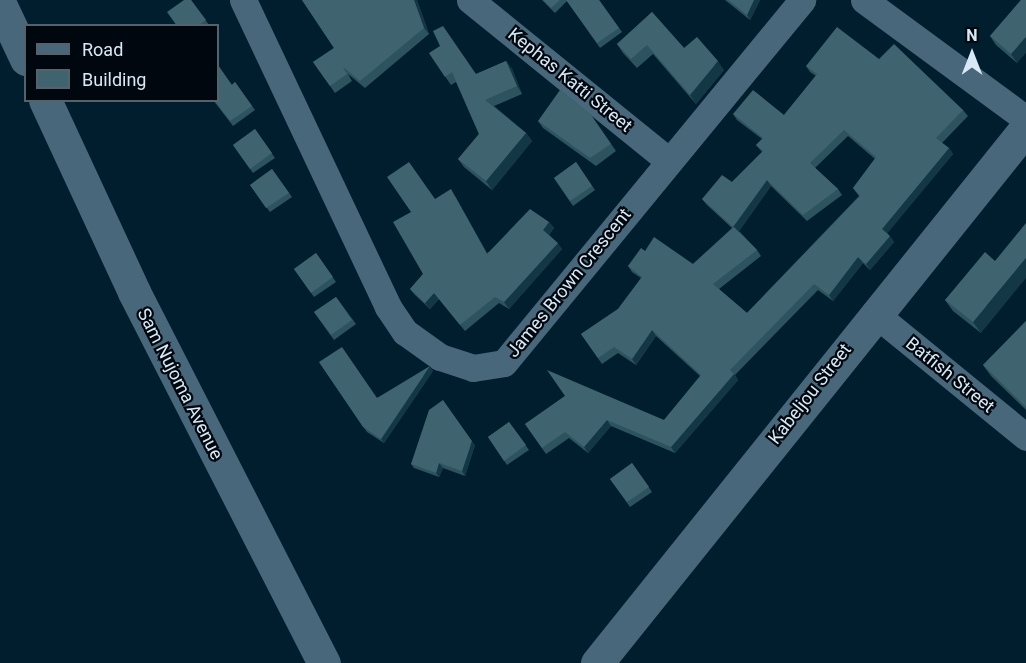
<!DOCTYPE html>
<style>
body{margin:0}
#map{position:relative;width:1026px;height:663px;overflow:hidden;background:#001e2e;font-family:Roboto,sans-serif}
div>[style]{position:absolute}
.minor>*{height:27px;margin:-13.5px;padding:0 13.5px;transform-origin:13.5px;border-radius:13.5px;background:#48677b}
.tertiary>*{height:33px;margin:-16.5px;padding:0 16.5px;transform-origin:16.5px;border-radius:16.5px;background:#48677b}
.wall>*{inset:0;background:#2d535e}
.shaded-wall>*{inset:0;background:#133744}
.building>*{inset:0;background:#3f636f}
span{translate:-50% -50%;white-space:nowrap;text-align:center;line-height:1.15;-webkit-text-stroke:4.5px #00070e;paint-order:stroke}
.street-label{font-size:18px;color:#d8e9f5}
.legend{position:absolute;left:24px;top:24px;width:195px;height:78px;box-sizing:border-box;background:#00070e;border:2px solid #56616a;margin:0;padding:8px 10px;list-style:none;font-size:18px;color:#d8e9f5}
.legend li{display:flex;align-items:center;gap:12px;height:30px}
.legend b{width:30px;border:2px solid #56616a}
.north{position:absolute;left:942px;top:24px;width:60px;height:60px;-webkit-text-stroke:4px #00070e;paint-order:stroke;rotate:0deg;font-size:16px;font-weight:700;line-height:24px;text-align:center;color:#d8e9f5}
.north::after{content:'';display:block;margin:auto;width:21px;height:27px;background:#d8e9f5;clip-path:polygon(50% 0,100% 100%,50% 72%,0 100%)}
</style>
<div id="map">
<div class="minor">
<i style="left:243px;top:0;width:340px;rotate:64.7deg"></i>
<i style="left:388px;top:307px;width:30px;rotate:56deg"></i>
<i style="left:405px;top:332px;width:43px;rotate:35.5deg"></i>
<i style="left:440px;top:357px;width:35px;rotate:18deg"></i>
<i style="left:473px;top:368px;width:31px;rotate:-9deg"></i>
<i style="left:504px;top:363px;width:470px;rotate:-50.6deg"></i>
<i style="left:470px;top:0;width:256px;rotate:39deg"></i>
<i style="left:864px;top:0;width:201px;rotate:36.3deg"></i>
<i style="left:874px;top:313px;width:196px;rotate:39.2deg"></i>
</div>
<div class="tertiary">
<i style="left:0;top:4px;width:61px;rotate:64.7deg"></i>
<i style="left:45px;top:100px;width:212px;rotate:65.1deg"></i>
<i style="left:134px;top:292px;width:417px;rotate:62.9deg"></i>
<i style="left:597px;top:663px;width:686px;rotate:-51.27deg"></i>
</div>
<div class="wall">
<i style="clip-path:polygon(191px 0,209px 25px,208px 26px,177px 26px)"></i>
<i style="clip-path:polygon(302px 0,417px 0,429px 34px,365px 88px,348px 74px,352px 81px,335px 93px,313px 62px,334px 48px)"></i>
<i style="clip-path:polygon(542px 0,599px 0,622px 32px,600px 48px,567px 1px,555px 13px)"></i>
<i style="clip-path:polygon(725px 0,760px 0,750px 20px)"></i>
<i style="clip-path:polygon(1021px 0,1017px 63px,996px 45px,990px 36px)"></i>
<i style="clip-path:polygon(652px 12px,684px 48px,724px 70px,696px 104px,653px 54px,637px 68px,623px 53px,617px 44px)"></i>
<i style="clip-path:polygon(429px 53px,476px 74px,506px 61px,512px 69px,522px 94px,494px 106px,526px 133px,532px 141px,492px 190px,464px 167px,458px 159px,479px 134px,456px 82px,451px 85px)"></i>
<i style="clip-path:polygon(evenodd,879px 59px,963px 110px,968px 116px,942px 143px,949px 148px,953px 154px,887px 233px,894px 242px,870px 270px,863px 263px,833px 301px,818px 290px,735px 375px,738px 380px,675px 453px,611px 426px,588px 453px,569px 438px,546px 454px,525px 424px,565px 396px,664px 420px,700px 376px,656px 336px,636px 365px,618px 353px,602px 364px,581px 334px,618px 309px,641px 278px,632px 272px,628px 266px,645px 251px,693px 264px,732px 228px,707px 205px,702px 199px,732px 182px,762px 152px,756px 145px,762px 139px,737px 120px,733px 114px,784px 115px,816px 76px,810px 72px,806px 66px,879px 59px,848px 136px,875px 159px,853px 188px,859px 196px,747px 313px,719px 289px,761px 256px,757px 250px,739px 231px,771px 186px,807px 221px,842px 195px,838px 189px,815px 168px,848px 136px)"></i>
<i style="clip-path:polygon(235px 82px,255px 110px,233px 126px,213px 100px)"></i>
<i style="clip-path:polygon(591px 115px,616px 151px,596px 166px,543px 128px,538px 121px)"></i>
<i style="clip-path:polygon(255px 129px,275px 158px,253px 173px,233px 145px)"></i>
<i style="clip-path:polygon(576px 162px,595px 190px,573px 206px,554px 178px)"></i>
<i style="clip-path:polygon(272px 169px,292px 197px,270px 212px,250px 185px)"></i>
<i style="clip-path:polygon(455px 196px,487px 253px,549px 222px,554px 228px,549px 235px,562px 249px,509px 309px,499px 303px,465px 331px,439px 299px,430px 309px,415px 295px,410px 289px,423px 274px,435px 199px)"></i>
<i style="clip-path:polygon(316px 253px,336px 282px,314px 297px,294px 269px)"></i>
<i style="clip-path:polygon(995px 261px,981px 333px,953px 311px,945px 300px)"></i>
<i style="clip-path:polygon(336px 297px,356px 324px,334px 340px,314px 312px)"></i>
<i style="clip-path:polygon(1026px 321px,1026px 410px,991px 376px,983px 365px)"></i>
<i style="clip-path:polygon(319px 362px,377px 398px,433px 371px,384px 443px,367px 432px)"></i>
<i style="clip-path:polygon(509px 422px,529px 450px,507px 465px,488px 437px)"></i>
<i style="clip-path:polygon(475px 445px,465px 476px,443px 468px,439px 477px,414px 468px,411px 464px)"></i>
<i style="clip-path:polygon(632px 463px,652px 492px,630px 507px,610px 479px)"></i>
</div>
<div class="shaded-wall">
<i style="clip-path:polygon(414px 0,417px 0,429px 34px,424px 28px)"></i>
<i style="clip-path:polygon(754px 0,760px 0,750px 20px,747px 15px)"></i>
<i style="clip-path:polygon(1026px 37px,1026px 53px,1017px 63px,1011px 54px)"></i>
<i style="clip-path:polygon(506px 61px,512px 69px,522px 94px,517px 86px)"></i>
<i style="clip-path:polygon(718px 61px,724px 70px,696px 104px,690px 95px)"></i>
<i style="clip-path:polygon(526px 133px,532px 141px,492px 190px,486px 181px)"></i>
<i style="clip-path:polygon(949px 148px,953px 154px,886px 235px,882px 229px)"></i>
<i style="clip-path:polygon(767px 180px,771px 186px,738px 233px,733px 227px)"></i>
<i style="clip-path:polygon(451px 189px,455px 196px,491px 260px,487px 254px)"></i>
<i style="clip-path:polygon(549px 222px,554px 228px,548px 236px,543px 230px)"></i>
<i style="clip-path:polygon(890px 236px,894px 242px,870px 270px,866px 264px)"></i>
<i style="clip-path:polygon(558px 243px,562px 249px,509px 309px,504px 302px)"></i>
<i style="clip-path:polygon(858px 257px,863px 263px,833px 301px,829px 295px)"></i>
<i style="clip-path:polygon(1026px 258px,1026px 278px,981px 333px,973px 322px)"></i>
<i style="clip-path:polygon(434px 293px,439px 299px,430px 309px,425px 303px)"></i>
<i style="clip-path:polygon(652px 330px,656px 336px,636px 365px,632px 359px)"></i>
<i style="clip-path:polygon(430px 366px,433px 371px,384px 443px,381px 439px)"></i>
<i style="clip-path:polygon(734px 374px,738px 380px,675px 453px,671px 447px)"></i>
<i style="clip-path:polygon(607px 420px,611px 426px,588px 453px,584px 447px)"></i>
<i style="clip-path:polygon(472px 441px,475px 445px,465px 476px,462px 471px)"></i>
<i style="clip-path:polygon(439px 463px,443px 468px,439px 477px,436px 473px)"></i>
</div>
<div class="building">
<i style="clip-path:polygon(184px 0,191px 0,206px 20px,198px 26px,177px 26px,167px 12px)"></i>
<i style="clip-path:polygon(302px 0,414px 0,424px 28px,360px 81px,343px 67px,347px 74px,330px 86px,313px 62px,334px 48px)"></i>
<i style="clip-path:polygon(543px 0,560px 0,551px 8px)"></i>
<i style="clip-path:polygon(566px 0,599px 0,619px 28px,597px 43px)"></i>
<i style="clip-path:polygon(728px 0,754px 0,747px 15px)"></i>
<i style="clip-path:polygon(1021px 0,1026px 0,1026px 37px,1011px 54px,990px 36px)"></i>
<i style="clip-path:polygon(652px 12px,684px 48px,697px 37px,718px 61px,690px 95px,647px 45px,631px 59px,617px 44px)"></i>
<i style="clip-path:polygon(443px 26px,476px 74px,506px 61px,517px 86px,485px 100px,526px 133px,486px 181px,458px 159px,479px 134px,452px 72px,445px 77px,429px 53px,440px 46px,433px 31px)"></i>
<i style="clip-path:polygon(837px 27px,879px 59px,894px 44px,963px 110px,936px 138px,949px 148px,882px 229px,890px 236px,866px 264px,858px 257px,829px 295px,814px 284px,730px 370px,734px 374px,671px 447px,607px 420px,584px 447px,565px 432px,542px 448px,525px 424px,565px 396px,547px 370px,664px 420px,701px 375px,652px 330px,632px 359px,614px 347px,598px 358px,581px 334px,618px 309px,642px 277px,628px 266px,641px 248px,645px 251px,654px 237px,693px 264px,734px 227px,757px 250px,713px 284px,747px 313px,860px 196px,853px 188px,876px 157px,844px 130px,810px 163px,838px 189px,803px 215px,767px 180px,733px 227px,702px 199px,722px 175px,732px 182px,763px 151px,756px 145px,763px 138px,733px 114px,753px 90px,784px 115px,817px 74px,806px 66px)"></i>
<i style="clip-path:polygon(218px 65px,232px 85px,235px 82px,252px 106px,230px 121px,214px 100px,218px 100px)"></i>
<i style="clip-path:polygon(560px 90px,591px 115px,611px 144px,590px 158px,538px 121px)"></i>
<i style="clip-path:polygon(255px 129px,272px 153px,250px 169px,233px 145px)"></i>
<i style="clip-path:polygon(409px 162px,435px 199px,451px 189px,487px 254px,530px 209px,549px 222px,543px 230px,558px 243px,504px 302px,495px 297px,460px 325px,434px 293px,425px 303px,410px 289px,423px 274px,393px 222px,411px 212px,387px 177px)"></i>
<i style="clip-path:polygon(576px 162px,592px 186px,570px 201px,554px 178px)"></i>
<i style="clip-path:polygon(272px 169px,289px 193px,266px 208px,250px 185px)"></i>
<i style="clip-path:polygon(1026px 223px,1026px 258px,973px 322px,945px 300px,985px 252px,995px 261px)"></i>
<i style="clip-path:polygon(316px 253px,333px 277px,311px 293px,294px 269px)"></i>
<i style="clip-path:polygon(336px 297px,352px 320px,331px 335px,314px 312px)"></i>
<i style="clip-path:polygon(1026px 321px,1026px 407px,983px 365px)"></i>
<i style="clip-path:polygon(342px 347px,377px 398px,430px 366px,381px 439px,363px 427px,319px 362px)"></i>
<i style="clip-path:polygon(443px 400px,472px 441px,462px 471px,439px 463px,436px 473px,411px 464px,429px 410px)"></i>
<i style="clip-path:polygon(509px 422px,526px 445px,504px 461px,488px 437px)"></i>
<i style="clip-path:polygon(632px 463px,649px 487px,627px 502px,610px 479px)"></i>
</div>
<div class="street-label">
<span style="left:570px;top:80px;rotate:39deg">Kephas Katti Street</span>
<span style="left:569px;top:283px;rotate:-51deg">James Brown Crescent</span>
<span style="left:950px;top:375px;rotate:39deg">Batfish Street</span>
<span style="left:180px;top:384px;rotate:63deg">Sam Nujoma Avenue</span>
<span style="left:810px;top:394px;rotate:-52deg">Kabeljou Street</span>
</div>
<ul class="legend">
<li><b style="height:8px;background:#48677b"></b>Road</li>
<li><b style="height:16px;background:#3f636f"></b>Building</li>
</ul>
<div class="north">N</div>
</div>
